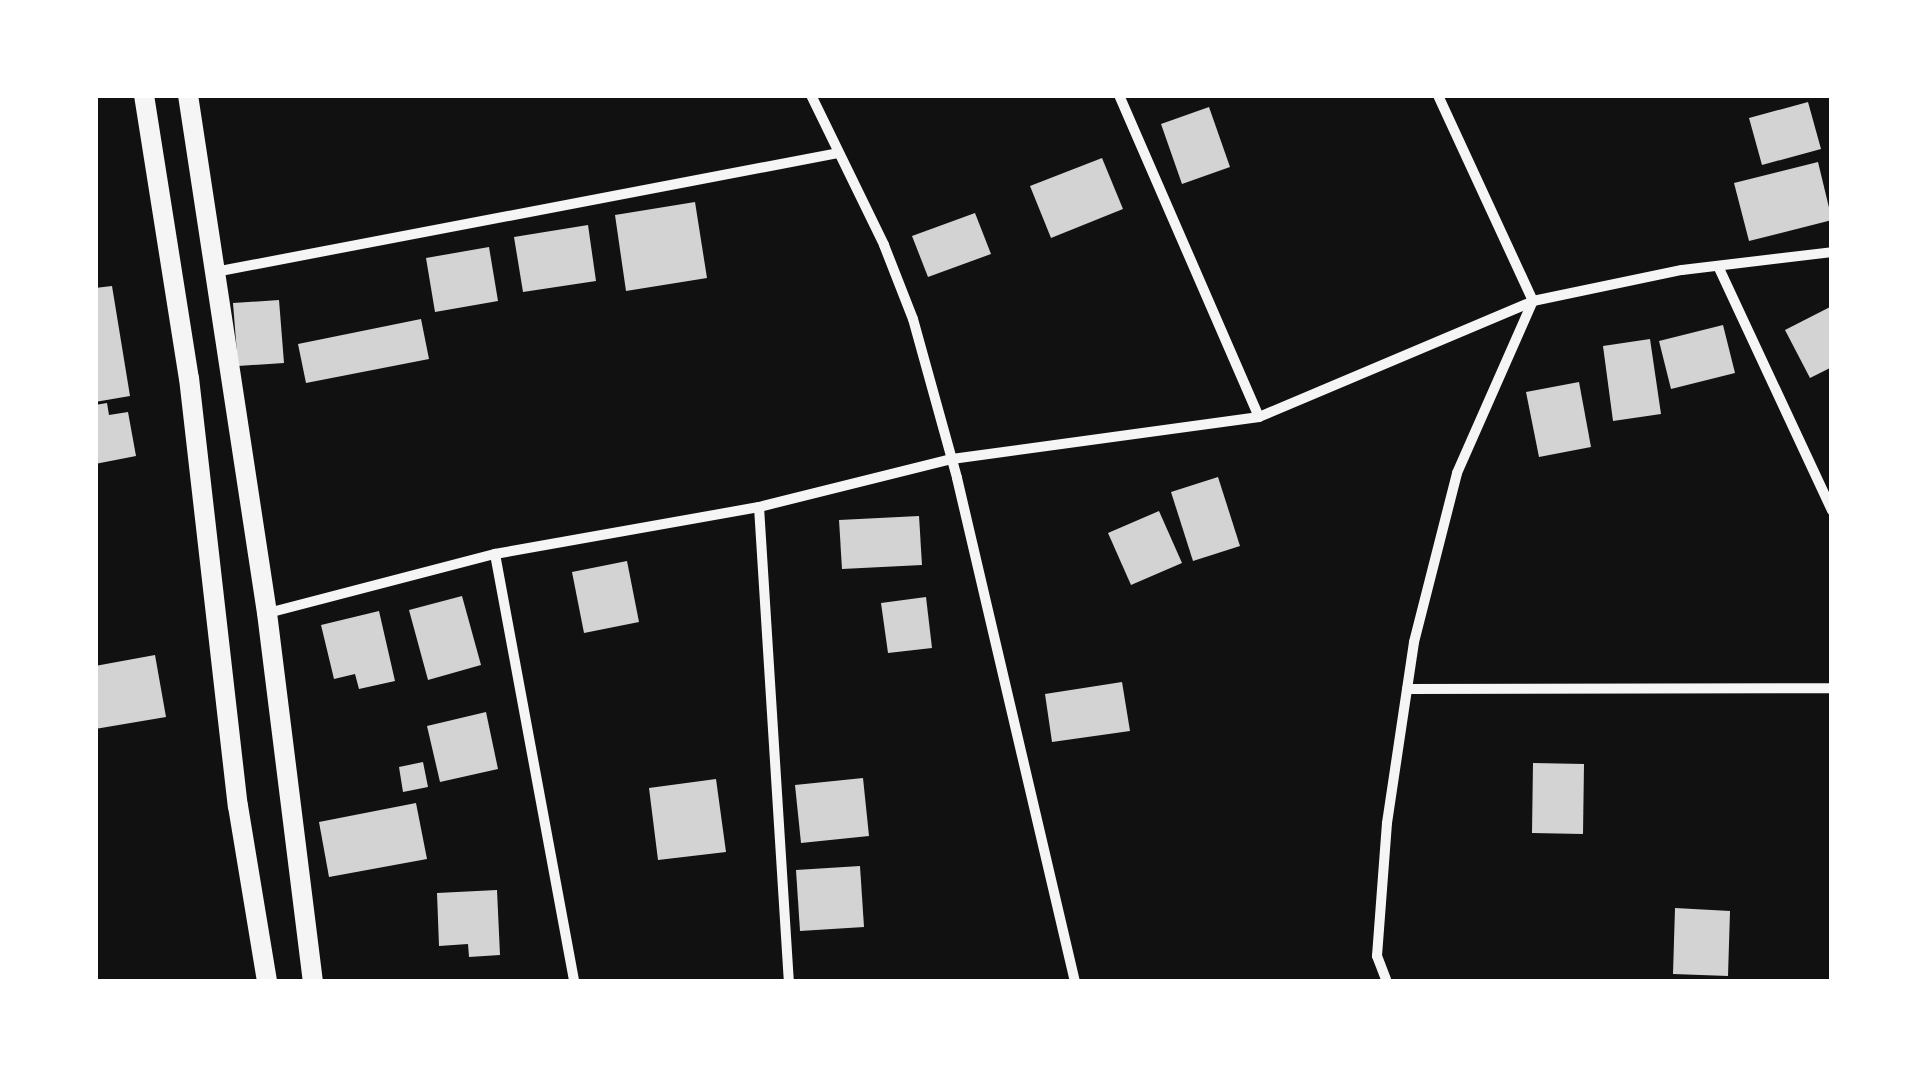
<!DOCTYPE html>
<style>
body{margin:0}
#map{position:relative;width:1927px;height:1077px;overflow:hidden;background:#111;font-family:Helvetica,sans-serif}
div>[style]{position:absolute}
.building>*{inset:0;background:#d3d3d3}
.minor>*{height:10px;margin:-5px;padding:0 5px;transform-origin:5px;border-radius:5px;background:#f5f5f5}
.secondary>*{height:20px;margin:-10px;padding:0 10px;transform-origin:10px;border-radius:10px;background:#f5f5f5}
span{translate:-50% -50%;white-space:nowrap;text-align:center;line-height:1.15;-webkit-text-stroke:10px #fff;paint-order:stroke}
.frame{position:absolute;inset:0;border:98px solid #fff;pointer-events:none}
</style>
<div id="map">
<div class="building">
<i style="clip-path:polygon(1808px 102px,1821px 149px,1762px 165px,1749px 118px)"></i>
<i style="clip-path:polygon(1209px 107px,1230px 167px,1182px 184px,1161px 124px)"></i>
<i style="clip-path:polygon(1102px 158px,1123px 209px,1051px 238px,1030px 186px)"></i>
<i style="clip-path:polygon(1818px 162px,1832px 220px,1749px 241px,1734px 183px)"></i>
<i style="clip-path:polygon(695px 202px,707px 278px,626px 291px,615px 215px)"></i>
<i style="clip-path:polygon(975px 213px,991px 254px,928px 277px,912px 236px)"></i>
<i style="clip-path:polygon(588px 225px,596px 281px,523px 292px,514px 237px)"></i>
<i style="clip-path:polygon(489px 247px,498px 301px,435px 312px,426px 258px)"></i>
<i style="clip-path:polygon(112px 286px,130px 396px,95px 402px,95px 288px)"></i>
<i style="clip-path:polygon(279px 300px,284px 363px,238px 366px,233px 303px)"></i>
<i style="clip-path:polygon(1832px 306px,1832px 367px,1810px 378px,1785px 330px)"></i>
<i style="clip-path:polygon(421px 319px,429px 359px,306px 383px,298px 344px)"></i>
<i style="clip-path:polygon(1723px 325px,1735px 373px,1671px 389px,1659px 341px)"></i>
<i style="clip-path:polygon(1650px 339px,1661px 414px,1613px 421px,1603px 346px)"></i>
<i style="clip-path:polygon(1579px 382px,1591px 447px,1539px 457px,1526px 392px)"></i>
<i style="clip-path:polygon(107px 403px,109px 415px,128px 412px,136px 456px,95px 464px,95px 405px)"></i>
<i style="clip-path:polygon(1218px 477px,1240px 546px,1193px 561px,1171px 492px)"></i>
<i style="clip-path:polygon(1159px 511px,1182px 563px,1131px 585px,1108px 533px)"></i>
<i style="clip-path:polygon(919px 516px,922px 565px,842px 569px,839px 520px)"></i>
<i style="clip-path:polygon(627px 561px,639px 622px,584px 633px,572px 572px)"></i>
<i style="clip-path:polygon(462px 596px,481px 665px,428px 680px,409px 610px)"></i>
<i style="clip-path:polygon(926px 597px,932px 648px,888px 653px,881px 603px)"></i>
<i style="clip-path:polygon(379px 611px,395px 681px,359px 689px,355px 674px,334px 679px,321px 625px)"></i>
<i style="clip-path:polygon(155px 655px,166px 717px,95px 729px,95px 666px)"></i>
<i style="clip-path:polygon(1122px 682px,1130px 731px,1052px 742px,1045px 694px)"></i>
<i style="clip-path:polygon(486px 712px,498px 769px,440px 782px,427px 726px)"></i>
<i style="clip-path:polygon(423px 762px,428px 787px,403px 792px,399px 767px)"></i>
<i style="clip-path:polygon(1533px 763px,1584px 764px,1583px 834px,1532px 833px)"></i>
<i style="clip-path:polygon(863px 778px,869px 836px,801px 843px,795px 785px)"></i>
<i style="clip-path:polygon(716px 779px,726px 852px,658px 860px,649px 788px)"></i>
<i style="clip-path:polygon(416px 803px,427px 859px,329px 877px,319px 822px)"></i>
<i style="clip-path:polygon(860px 866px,864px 927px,800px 931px,796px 870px)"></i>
<i style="clip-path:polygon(497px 890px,500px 955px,469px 957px,468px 944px,439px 946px,437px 893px)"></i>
<i style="clip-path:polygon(1675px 908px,1730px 911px,1728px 976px,1673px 974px)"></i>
</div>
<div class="minor">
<i style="left:811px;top:95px;width:167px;rotate:64deg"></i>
<i style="left:884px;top:245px;width:79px;rotate:68.6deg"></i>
<i style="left:913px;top:319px;width:165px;rotate:74.5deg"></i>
<i style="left:957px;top:478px;width:518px;rotate:76.82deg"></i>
<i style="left:1119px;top:95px;width:351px;rotate:66.5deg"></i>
<i style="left:1718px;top:266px;width:270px;rotate:65deg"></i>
<i style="left:215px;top:272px;width:634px;rotate:-10.81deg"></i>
<i style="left:759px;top:507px;width:476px;rotate:86.4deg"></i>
<i style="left:495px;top:554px;width:435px;rotate:79.5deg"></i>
<i style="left:268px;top:613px;width:235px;rotate:-14.6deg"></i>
<i style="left:495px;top:554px;width:268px;rotate:-10.1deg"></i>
<i style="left:759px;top:507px;width:199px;rotate:-14deg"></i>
<i style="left:952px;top:459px;width:310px;rotate:-7.8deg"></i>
<i style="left:1259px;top:417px;width:298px;rotate:-22.9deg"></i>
<i style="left:1533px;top:301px;width:152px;rotate:-11.8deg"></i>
<i style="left:1682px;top:270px;width:151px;rotate:-6.8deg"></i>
<i style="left:1407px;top:689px;width:425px;rotate:-0.1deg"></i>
<i style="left:1387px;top:982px;width:28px;rotate:-111deg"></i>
<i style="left:1377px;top:956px;width:133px;rotate:-85.7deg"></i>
<i style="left:1387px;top:823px;width:183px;rotate:-81.5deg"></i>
<i style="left:1414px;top:642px;width:174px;rotate:-75.7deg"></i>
<i style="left:1457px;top:473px;width:188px;rotate:-66.2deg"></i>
<i style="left:1533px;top:301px;width:227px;rotate:-114.8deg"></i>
</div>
<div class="secondary">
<i style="left:144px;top:95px;width:287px;rotate:81deg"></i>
<i style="left:189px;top:378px;width:431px;rotate:83.5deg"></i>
<i style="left:238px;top:806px;width:178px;rotate:80.6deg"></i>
<i style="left:188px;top:95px;width:524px;rotate:81.33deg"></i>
<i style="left:267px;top:613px;width:372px;rotate:82.9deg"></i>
</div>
<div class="frame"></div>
</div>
